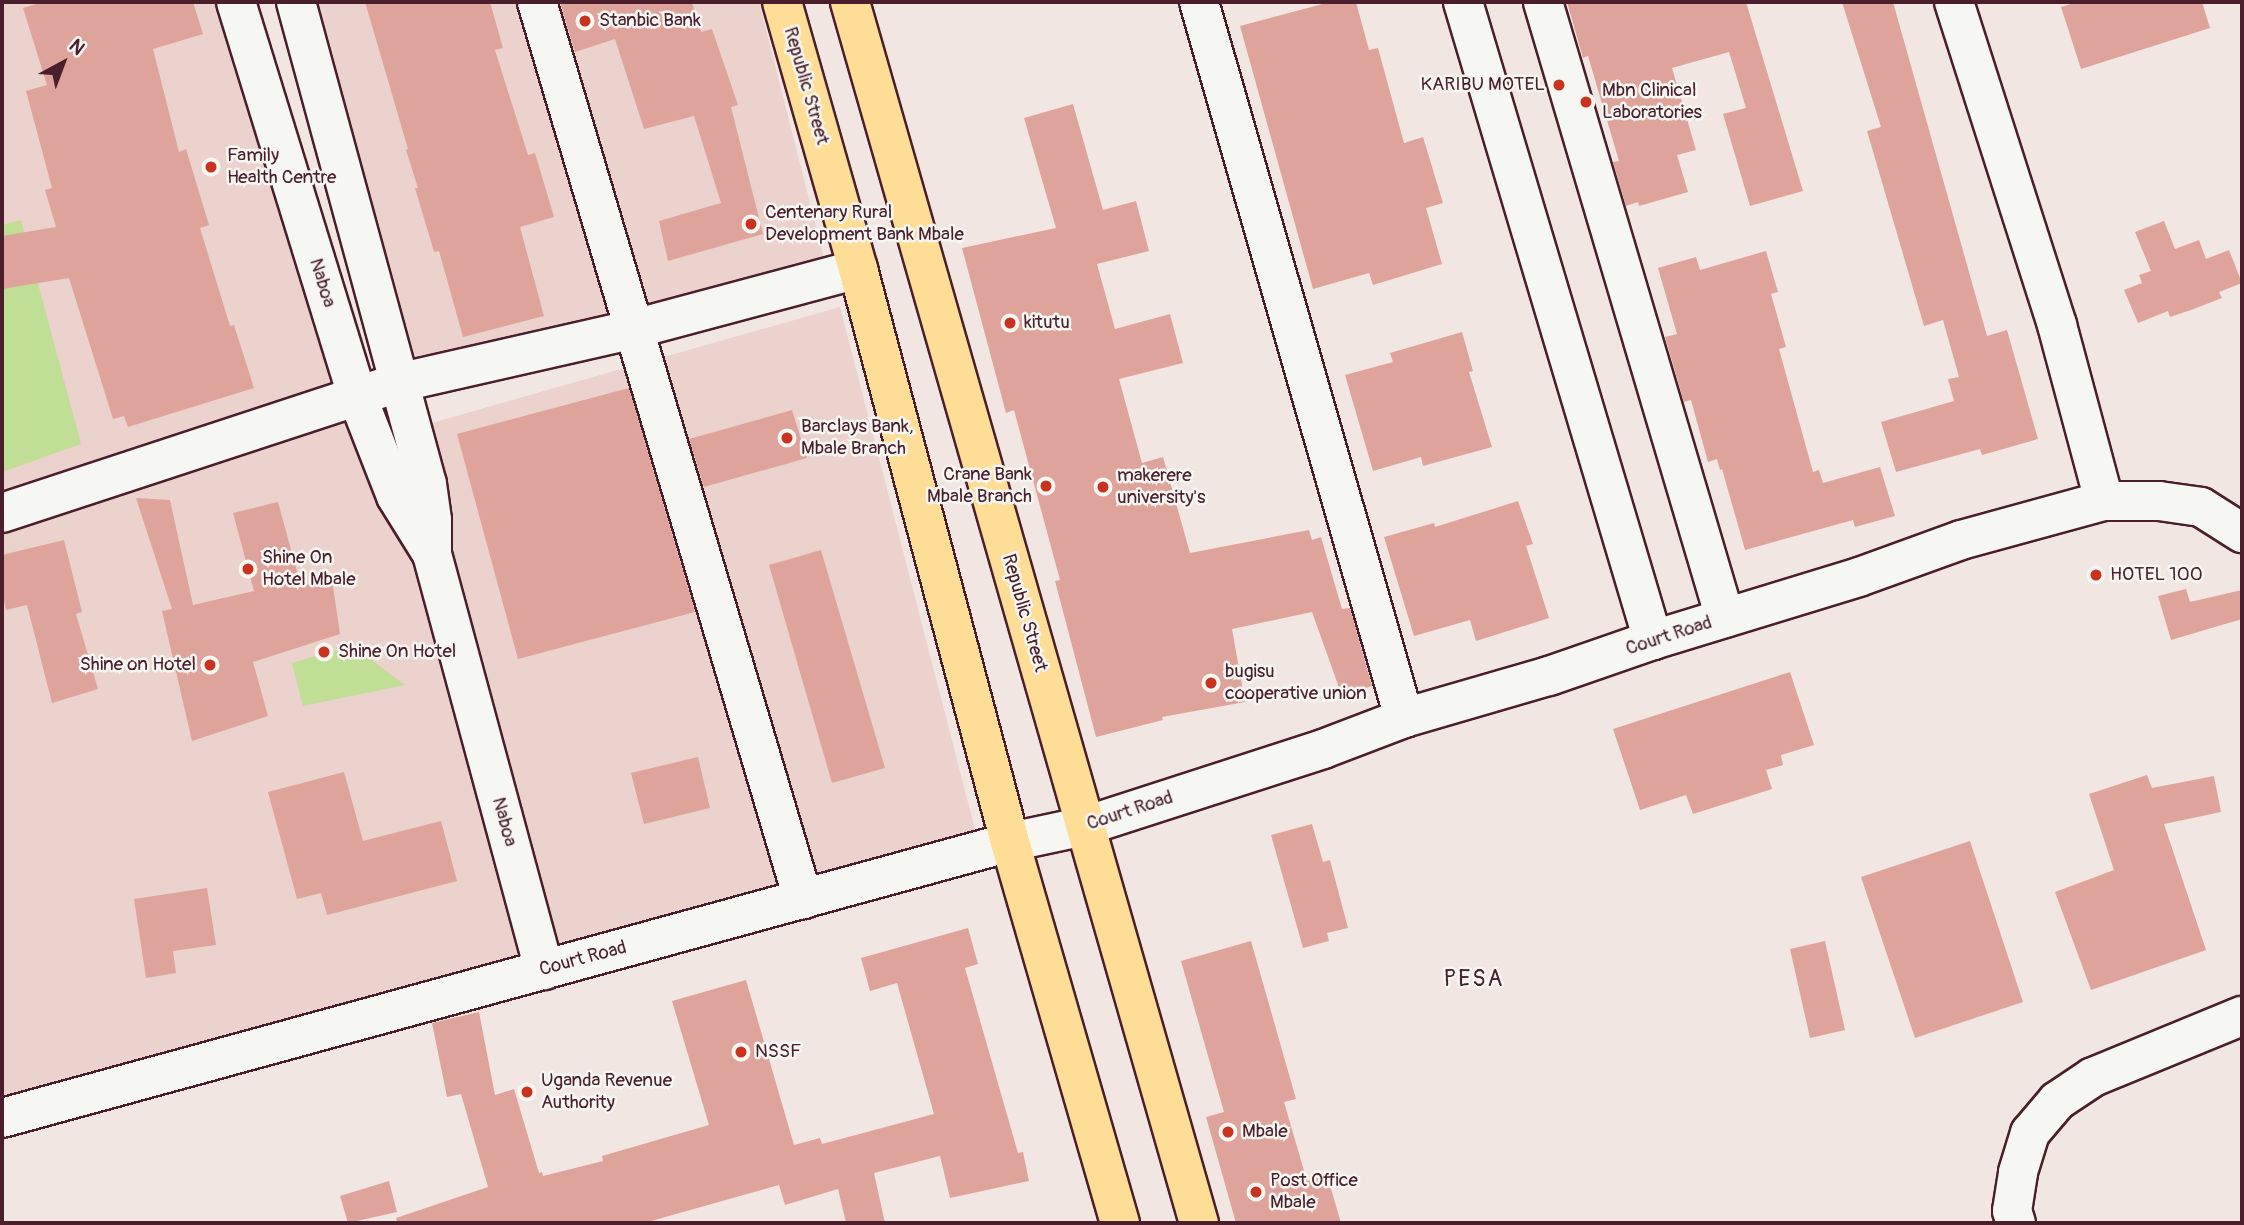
<!DOCTYPE html>
<style>
body{margin:0}
#map{position:relative;width:2244px;height:1225px;overflow:hidden;background:#f1e6e1;font-family:Pangolin,sans-serif}
div>[style]{position:absolute}
.built>*{inset:0;background:#ebd2cc}
.green>*{inset:0;background:#c0de96}
.building>*{inset:0;background:#dea49c}
.roads{filter:drop-shadow(2px 0 #4a1f2b) drop-shadow(-2px 0 #4a1f2b) drop-shadow(0 2px #4a1f2b) drop-shadow(0 -2px #4a1f2b)}
.minor>*{height:38px;margin:-19px;padding:0 19px;transform-origin:19px;border-radius:19px;background:#f6f6f2}
.major>*{height:38px;margin:-19px;padding:0 19px;transform-origin:19px;border-radius:19px;background:#fedd96}
.dots>*{width:19px;height:19px;translate:-50% -50%;box-sizing:border-box;border:4px solid #f6f6f2;border-radius:50%}
span{translate:-50% -50%;white-space:nowrap;text-align:center;line-height:1.15;-webkit-text-stroke:5px #f6f6f2;paint-order:stroke}
.poi-label{font-size:19px;color:#4a1f2b}
.left{translate:0 -50%;text-align:left}
.right{translate:-100% -50%;text-align:right}
.street-label{font-size:19px;color:#4a1f2b}
.quarter-label{font-size:23px;color:#4a1f2b;letter-spacing:2px}
.frame{position:absolute;inset:0;border:4px solid #4a1f2b;pointer-events:none}
.north{position:absolute;left:28px;top:28px;width:70px;height:70px;-webkit-text-stroke:5px #f6f6f2;paint-order:stroke;rotate:41deg;font-size:19px;font-weight:700;line-height:28px;text-align:center;color:#4a1f2b}
.north::after{content:'';display:block;margin:auto;width:24px;height:32px;background:#4a1f2b;clip-path:polygon(50% 0,100% 100%,50% 72%,0 100%)}
</style>
<div id="map">
<div class="built">
<i style="clip-path:polygon(2px 2px,238px 2px,393px 484px,500px 866px,524px 973px,2px 1116px)"></i>
<i style="clip-path:polygon(298px 2px,759px 2px,824px 258px,769px 280px,668px 298px,632px 316px,394px 362px)"></i>
<i style="clip-path:polygon(840px 307px,979px 845px,555px 954px,414px 428px)"></i>
</div>
<div class="green">
<i style="clip-path:polygon(21px 220px,81px 444px,2px 472px,2px 225px)"></i>
<i style="clip-path:polygon(352px 645px,405px 685px,303px 706px,292px 663px)"></i>
</div>
<div class="building">
<i style="clip-path:polygon(43px 2px,193px 2px,203px 34px,153px 49px,179px 152px,186px 149px,209px 225px,200px 228px,230px 326px,234px 325px,254px 388px,128px 427px,124px 416px,113px 419px,69px 278px,2px 289px,2px 236px,56px 227px,45px 190px,52px 188px,26px 91px,47px 85px,23px 8px)"></i>
<i style="clip-path:polygon(365px 2px,490px 2px,503px 48px,495px 50px,528px 155px,535px 153px,554px 217px,520px 227px,544px 316px,463px 337px,439px 251px,434px 252px,415px 188px,418px 188px,406px 150px,408px 149px)"></i>
<i style="clip-path:polygon(560px 2px,692px 2px,701px 32px,712px 29px,738px 105px,731px 107px,763px 234px,668px 261px,659px 221px,721px 203px,694px 116px,644px 129px,615px 39px,575px 52px)"></i>
<i style="clip-path:polygon(1330px 2px,1356px 2px,1369px 50px,1378px 48px,1404px 143px,1423px 137px,1443px 203px,1426px 208px,1442px 264px,1373px 285px,1369px 273px,1313px 289px,1240px 26px)"></i>
<i style="clip-path:polygon(1567px 2px,1746px 2px,1803px 191px,1750px 206px,1723px 114px,1746px 108px,1729px 52px,1672px 68px,1696px 150px,1677px 155px,1688px 192px,1639px 206px,1638px 202px,1626px 206px,1613px 162px,1619px 161px,1588px 56px,1583px 58px)"></i>
<i style="clip-path:polygon(1842px 2px,1893px 2px,1987px 336px,2007px 330px,2038px 439px,1982px 455px,1980px 449px,1896px 472px,1881px 422px,1954px 401px,1948px 379px,1959px 377px,1943px 320px,1924px 326px,1867px 131px,1881px 127px)"></i>
<i style="clip-path:polygon(2078px 2px,2202px 2px,2210px 28px,2081px 69px,2061px 7px)"></i>
<i style="clip-path:polygon(1073px 104px,1103px 210px,1136px 201px,1149px 251px,1097px 264px,1115px 329px,1170px 314px,1183px 363px,1119px 379px,1142px 463px,1163px 457px,1190px 553px,1309px 530px,1312px 540px,1321px 537px,1342px 609px,1350px 608px,1372px 686px,1342px 696px,1312px 612px,1232px 629px,1245px 702px,1162px 717px,1163px 720px,1096px 737px,1055px 581px,1060px 580px,1014px 410px,1006px 413px,962px 248px,1056px 228px,1024px 118px)"></i>
<i style="clip-path:polygon(2164px 221px,2175px 249px,2199px 240px,2206px 259px,2229px 250px,2242px 283px,2219px 292px,2222px 298px,2191px 310px,2170px 317px,2168px 311px,2138px 323px,2124px 290px,2142px 283px,2139px 275px,2151px 271px,2135px 232px)"></i>
<i style="clip-path:polygon(1766px 251px,1778px 292px,1771px 294px,1786px 347px,1779px 349px,1813px 472px,1819px 470px,1823px 483px,1880px 467px,1895px 516px,1855px 527px,1853px 520px,1745px 550px,1722px 469px,1720px 470px,1717px 459px,1708px 462px,1691px 400px,1684px 402px,1665px 337px,1677px 334px,1658px 268px,1696px 257px,1700px 270px)"></i>
<i style="clip-path:polygon(1462px 332px,1473px 371px,1469px 372px,1492px 447px,1423px 466px,1421px 457px,1373px 471px,1345px 375px,1393px 362px,1390px 353px)"></i>
<i style="clip-path:polygon(629px 388px,695px 612px,518px 659px,457px 434px)"></i>
<i style="clip-path:polygon(792px 410px,807px 458px,704px 487px,689px 439px)"></i>
<i style="clip-path:polygon(136px 498px,170px 500px,193px 605px,254px 591px,233px 513px,278px 502px,301px 586px,332px 580px,340px 634px,253px 662px,268px 716px,192px 741px,162px 611px,172px 609px)"></i>
<i style="clip-path:polygon(1518px 501px,1533px 544px,1526px 546px,1549px 618px,1476px 641px,1470px 620px,1414px 636px,1384px 537px,1434px 523px,1435px 527px)"></i>
<i style="clip-path:polygon(64px 540px,82px 612px,76px 614px,98px 689px,52px 703px,27px 605px,6px 610px,2px 591px,2px 555px)"></i>
<i style="clip-path:polygon(821px 550px,885px 768px,832px 783px,769px 565px)"></i>
<i style="clip-path:polygon(2186px 589px,2190px 602px,2242px 590px,2242px 619px,2171px 640px,2158px 596px)"></i>
<i style="clip-path:polygon(1790px 672px,1814px 745px,1781px 755px,1783px 765px,1766px 770px,1772px 789px,1693px 814px,1686px 795px,1640px 810px,1613px 729px)"></i>
<i style="clip-path:polygon(698px 757px,710px 808px,644px 824px,631px 773px)"></i>
<i style="clip-path:polygon(344px 772px,363px 841px,441px 821px,457px 881px,327px 915px,321px 893px,297px 899px,268px 792px)"></i>
<i style="clip-path:polygon(2147px 775px,2152px 788px,2214px 776px,2221px 812px,2164px 824px,2206px 950px,2091px 990px,2055px 892px,2114px 870px,2089px 794px)"></i>
<i style="clip-path:polygon(1312px 824px,1323px 862px,1330px 860px,1348px 928px,1327px 933px,1329px 941px,1303px 948px,1271px 835px)"></i>
<i style="clip-path:polygon(1970px 841px,2023px 1002px,1915px 1038px,1861px 877px)"></i>
<i style="clip-path:polygon(207px 888px,216px 945px,173px 951px,176px 973px,146px 978px,134px 899px)"></i>
<i style="clip-path:polygon(968px 928px,978px 964px,965px 968px,1018px 1153px,1023px 1152px,1029px 1181px,950px 1198px,940px 1156px,874px 1173px,885px 1223px,846px 1223px,838px 1189px,785px 1205px,779px 1185px,644px 1223px,397px 1223px,396px 1218px,488px 1187px,461px 1094px,447px 1097px,432px 1023px,479px 1012px,495px 1095px,514px 1089px,539px 1173px,542px 1172px,543px 1176px,603px 1161px,602px 1156px,709px 1125px,672px 1001px,746px 980px,794px 1145px,820px 1138px,822px 1144px,934px 1114px,897px 983px,870px 991px,861px 958px)"></i>
<i style="clip-path:polygon(1251px 941px,1296px 1099px,1284px 1102px,1307px 1181px,1327px 1175px,1341px 1223px,1236px 1223px,1206px 1117px,1224px 1112px,1181px 961px)"></i>
<i style="clip-path:polygon(1825px 941px,1845px 1030px,1810px 1038px,1790px 949px)"></i>
<i style="clip-path:polygon(389px 1181px,397px 1212px,348px 1223px,340px 1196px)"></i>
</div>
<div class="roads">
<div class="minor">
<i style="left:236px;top:2px;width:412px;rotate:72.9deg"></i>
<i style="left:357px;top:396px;width:107px;rotate:68.7deg"></i>
<i style="left:396px;top:496px;width:68px;rotate:58.2deg"></i>
<i style="left:296px;top:2px;width:499px;rotate:74.8deg"></i>
<i style="left:427px;top:484px;width:36px;rotate:82deg"></i>
<i style="left:432px;top:520px;width:34px;rotate:90deg"></i>
<i style="left:432px;top:554px;width:431px;rotate:74.9deg"></i>
<i style="left:537px;top:2px;width:936px;rotate:73.48deg"></i>
<i style="left:1199px;top:2px;width:745px;rotate:74.02deg"></i>
<i style="left:1463px;top:2px;width:666px;rotate:73.42deg"></i>
<i style="left:1543px;top:2px;width:642px;rotate:73.54deg"></i>
<i style="left:1954px;top:2px;width:339px;rotate:72.3deg"></i>
<i style="left:2057px;top:325px;width:182px;rotate:75deg"></i>
<i style="left:2px;top:513px;width:416px;rotate:-18.2deg"></i>
<i style="left:397px;top:383px;width:243px;rotate:-12.8deg"></i>
<i style="left:634px;top:329px;width:232px;rotate:-15deg"></i>
<i style="left:2px;top:1118px;width:1045px;rotate:-15.31deg"></i>
<i style="left:1010px;top:842px;width:77px;rotate:-12deg"></i>
<i style="left:1085px;top:826px;width:250px;rotate:-17.9deg"></i>
<i style="left:1323px;top:749px;width:87px;rotate:-20.9deg"></i>
<i style="left:1404px;top:718px;width:151px;rotate:-16.2deg"></i>
<i style="left:1549px;top:676px;width:110px;rotate:-19.1deg"></i>
<i style="left:1653px;top:640px;width:215px;rotate:-17deg"></i>
<i style="left:1859px;top:577px;width:109px;rotate:-19.9deg"></i>
<i style="left:1961px;top:540px;width:148px;rotate:-15.3deg"></i>
<i style="left:2104px;top:501px;width:55px"></i>
<i style="left:2159px;top:501px;width:42px;rotate:8.1deg"></i>
<i style="left:2201px;top:507px;width:49px;rotate:32.4deg"></i>
<i style="left:2016px;top:1223px;width:13px;rotate:-108deg"></i>
<i style="left:2012px;top:1211px;width:39px;rotate:-81deg"></i>
<i style="left:2018px;top:1172px;width:41px;rotate:-72.9deg"></i>
<i style="left:2030px;top:1133px;width:42px;rotate:-49.8deg"></i>
<i style="left:2057px;top:1101px;width:43px;rotate:-33.7deg"></i>
<i style="left:2093px;top:1077px;width:161px;rotate:-22.3deg"></i>
</div>
<div class="major">
<i style="left:782px;top:2px;width:278px;rotate:74.1deg"></i>
<i style="left:858px;top:269px;width:593px;rotate:75.14deg"></i>
<i style="left:1010px;top:842px;width:397px;rotate:73.9deg"></i>
<i style="left:850px;top:2px;width:1270px;rotate:74.05deg"></i>
</div>
</div>
<div class="dots">
<i style="left:585px;top:21px;background:#c8321e"></i>
<i style="left:1559px;top:85px;background:#c8321e"></i>
<i style="left:1586px;top:102px;background:#c8321e"></i>
<i style="left:211px;top:167px;background:#c8321e"></i>
<i style="left:751px;top:224px;background:#c8321e"></i>
<i style="left:1010px;top:323px;background:#c8321e"></i>
<i style="left:787px;top:438px;background:#c8321e"></i>
<i style="left:1046px;top:486px;background:#c8321e"></i>
<i style="left:1103px;top:487px;background:#c8321e"></i>
<i style="left:248px;top:569px;background:#c8321e"></i>
<i style="left:2096px;top:575px;background:#c8321e"></i>
<i style="left:324px;top:652px;background:#c8321e"></i>
<i style="left:210px;top:665px;background:#c8321e"></i>
<i style="left:1211px;top:683px;background:#c8321e"></i>
<i style="left:741px;top:1052px;background:#c8321e"></i>
<i style="left:527px;top:1092px;background:#c8321e"></i>
<i style="left:1228px;top:1132px;background:#c8321e"></i>
<i style="left:1256px;top:1192px;background:#c8321e"></i>
</div>
<div class="poi-label">
<span class="left" style="left:599px;top:21px">Stanbic Bank</span>
<span class="right" style="left:1545px;top:85px">KARIBU MOTEL</span>
<span class="left" style="left:1602px;top:102px">Mbn Clinical<br>Laboratories</span>
<span class="left" style="left:227px;top:167px">Family<br>Health Centre</span>
<span class="left" style="left:765px;top:224px">Centenary Rural<br>Development Bank Mbale</span>
<span class="left" style="left:1024px;top:323px">kitutu</span>
<span class="left" style="left:801px;top:438px">Barclays Bank,<br>Mbale Branch</span>
<span class="right" style="left:1032px;top:486px">Crane Bank<br>Mbale Branch</span>
<span class="left" style="left:1117px;top:487px">makerere<br>university's</span>
<span class="left" style="left:262px;top:569px">Shine On<br>Hotel Mbale</span>
<span class="left" style="left:2110px;top:575px">HOTEL 100</span>
<span class="left" style="left:338px;top:652px">Shine On Hotel</span>
<span class="right" style="left:196px;top:665px">Shine on Hotel</span>
<span class="left" style="left:1225px;top:683px">bugisu<br>cooperative union</span>
<span class="left" style="left:755px;top:1052px">NSSF</span>
<span class="left" style="left:541px;top:1092px">Uganda Revenue<br>Authority</span>
<span class="left" style="left:1242px;top:1132px">Mbale</span>
<span class="left" style="left:1270px;top:1192px">Post Office<br>Mbale</span>
</div>
<div class="street-label">
<span style="left:806px;top:86px;rotate:74deg">Republic Street</span>
<span style="left:322px;top:283px;rotate:73deg">Naboa</span>
<span style="left:1024px;top:613px;rotate:74deg">Republic Street</span>
<span style="left:1669px;top:636px;rotate:-18deg">Court Road</span>
<span style="left:1130px;top:811px;rotate:-18deg">Court Road</span>
<span style="left:504px;top:822px;rotate:75deg">Naboa</span>
<span style="left:583px;top:959px;rotate:-15deg">Court Road</span>
</div>
<div class="quarter-label">
<span style="left:1474px;top:979px">PESA</span>
</div>
<div class="frame"></div>
<div class="north">N</div>
</div>
